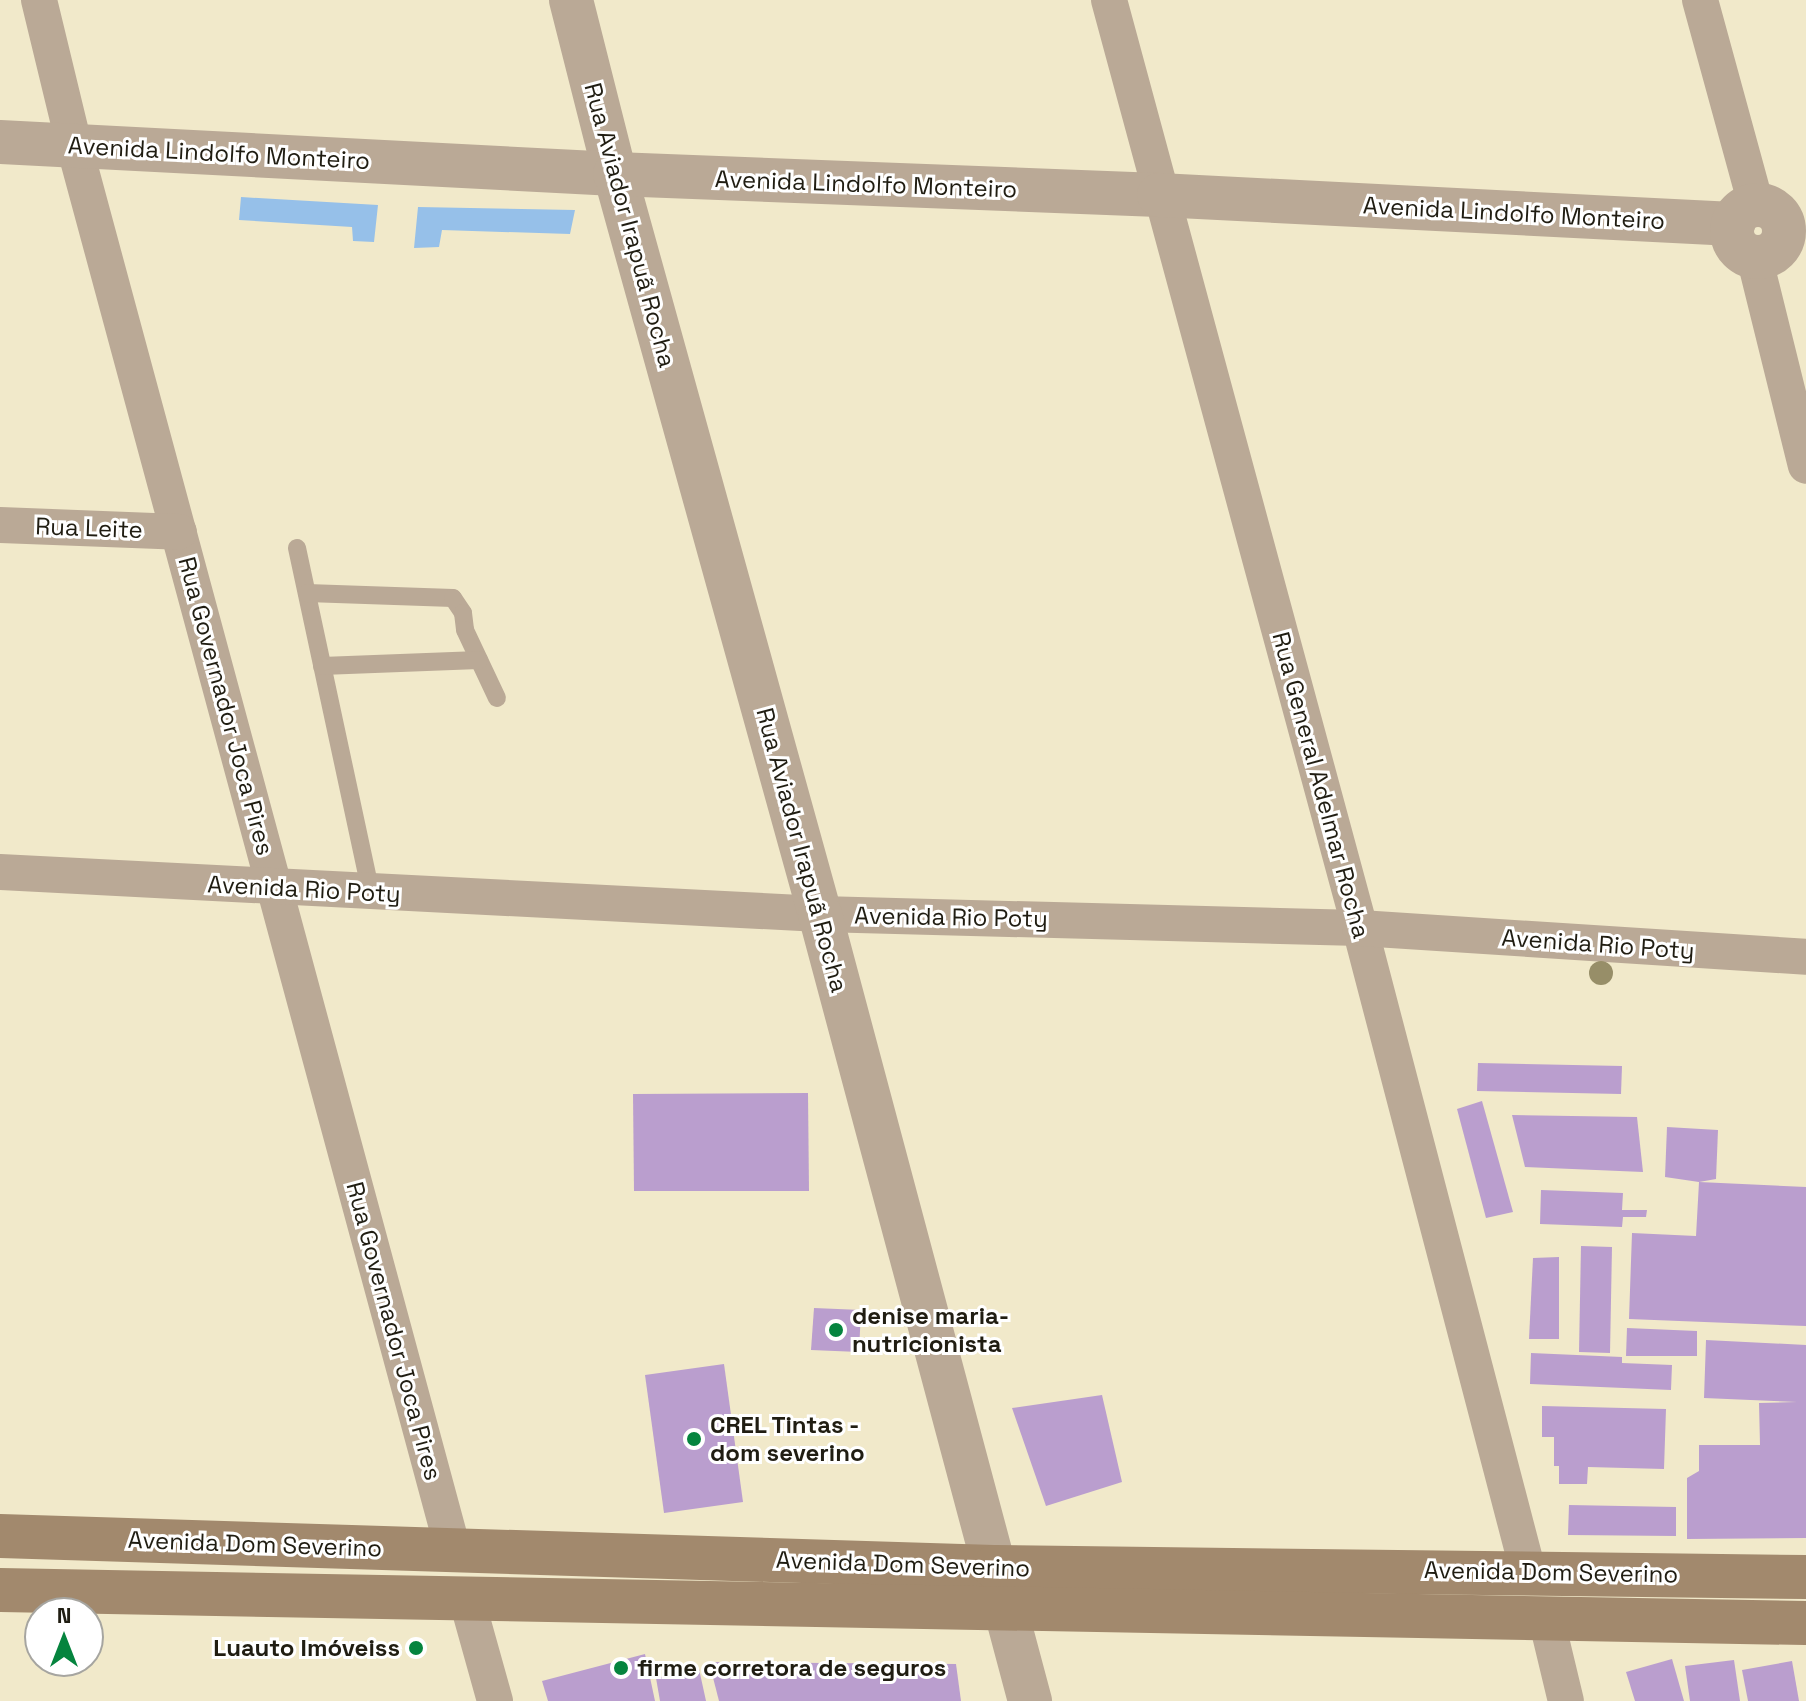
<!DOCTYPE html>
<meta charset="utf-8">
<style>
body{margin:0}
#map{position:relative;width:1806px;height:1701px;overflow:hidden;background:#f1e9ca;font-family:"Space Grotesk",sans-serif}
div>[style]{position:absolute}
.water>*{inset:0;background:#96c0e9}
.building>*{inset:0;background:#ba9ece}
.service>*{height:18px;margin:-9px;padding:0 9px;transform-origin:9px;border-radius:9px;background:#baa996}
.minor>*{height:36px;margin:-18px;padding:0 18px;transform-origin:18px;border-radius:18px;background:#baa996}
.tertiary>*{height:44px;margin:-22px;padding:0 22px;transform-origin:22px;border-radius:22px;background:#baa996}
.tertiary>.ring{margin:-22px;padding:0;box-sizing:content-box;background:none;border:44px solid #baa996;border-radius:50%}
.secondary>*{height:44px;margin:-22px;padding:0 22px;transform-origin:22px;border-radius:22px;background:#a2896d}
.trees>*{width:24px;height:24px;margin:-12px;border-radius:50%;background:#978e68}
.dots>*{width:22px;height:22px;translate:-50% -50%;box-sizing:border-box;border:4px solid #fff;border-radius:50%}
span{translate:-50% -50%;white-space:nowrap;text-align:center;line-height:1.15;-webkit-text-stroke:6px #fff;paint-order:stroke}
.street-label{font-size:24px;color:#201d12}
.poi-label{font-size:24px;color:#201d12;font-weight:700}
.left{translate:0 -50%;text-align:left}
.right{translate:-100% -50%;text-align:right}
.north{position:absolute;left:24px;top:1597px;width:80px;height:80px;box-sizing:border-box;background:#fff;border:2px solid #a6a5a0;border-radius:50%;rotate:0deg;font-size:22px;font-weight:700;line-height:32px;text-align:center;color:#201d12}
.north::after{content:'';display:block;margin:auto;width:28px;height:36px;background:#05843e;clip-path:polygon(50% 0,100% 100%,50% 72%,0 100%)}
</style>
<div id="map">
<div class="water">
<i style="clip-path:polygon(241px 197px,378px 205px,374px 242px,353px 241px,352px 227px,239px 220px)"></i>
<i style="clip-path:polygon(418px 207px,575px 210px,570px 234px,442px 230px,439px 247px,414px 248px)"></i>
</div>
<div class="building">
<i style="clip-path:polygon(1478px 1063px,1622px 1066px,1621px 1094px,1477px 1091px)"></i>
<i style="clip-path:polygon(808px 1093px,809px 1191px,634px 1191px,633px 1094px)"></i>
<i style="clip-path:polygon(1482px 1101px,1513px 1212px,1486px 1218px,1457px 1109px)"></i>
<i style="clip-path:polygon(1512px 1115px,1637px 1117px,1643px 1172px,1525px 1167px)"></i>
<i style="clip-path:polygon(1667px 1127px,1718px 1130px,1716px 1179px,1699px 1182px,1665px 1177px)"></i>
<i style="clip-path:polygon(1699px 1182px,1806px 1187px,1806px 1326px,1629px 1319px,1632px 1233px,1696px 1236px)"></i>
<i style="clip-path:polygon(1541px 1190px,1623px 1193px,1622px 1210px,1647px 1210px,1646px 1217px,1623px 1217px,1622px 1227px,1540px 1224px)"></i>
<i style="clip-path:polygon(1581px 1246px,1612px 1247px,1610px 1353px,1579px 1352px)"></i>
<i style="clip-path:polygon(1559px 1257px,1559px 1339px,1529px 1339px,1533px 1258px)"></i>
<i style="clip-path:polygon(814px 1308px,861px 1310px,859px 1352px,811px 1350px)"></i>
<i style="clip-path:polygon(1627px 1328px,1697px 1331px,1697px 1356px,1626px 1356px)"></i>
<i style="clip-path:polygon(1706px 1340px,1806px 1345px,1806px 1538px,1687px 1539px,1687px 1478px,1699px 1471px,1699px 1445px,1760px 1445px,1759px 1403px,1797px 1402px,1704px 1398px)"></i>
<i style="clip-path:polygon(1531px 1353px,1622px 1357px,1622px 1363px,1672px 1365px,1671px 1390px,1530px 1384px)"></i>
<i style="clip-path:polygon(724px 1364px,743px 1502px,664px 1513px,645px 1375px)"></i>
<i style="clip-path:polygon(1102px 1395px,1122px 1482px,1046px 1506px,1012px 1408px)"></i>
<i style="clip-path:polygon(1542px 1406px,1666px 1409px,1664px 1469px,1588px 1467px,1587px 1484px,1559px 1484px,1559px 1466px,1554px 1466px,1554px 1437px,1542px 1437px)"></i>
<i style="clip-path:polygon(1569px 1505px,1676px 1507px,1676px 1536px,1568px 1535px)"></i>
<i style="clip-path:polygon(645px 1654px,655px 1701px,548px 1701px,542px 1681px)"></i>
<i style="clip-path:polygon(1672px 1659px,1684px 1701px,1635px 1701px,1626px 1672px)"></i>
<i style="clip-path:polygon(1734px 1660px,1740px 1701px,1690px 1701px,1685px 1666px)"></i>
<i style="clip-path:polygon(1792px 1661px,1799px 1701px,1748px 1701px,1742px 1670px)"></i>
<i style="clip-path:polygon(709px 1662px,956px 1664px,961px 1701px,719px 1701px)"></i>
<i style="clip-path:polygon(699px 1669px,706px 1701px,660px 1701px,656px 1678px)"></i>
</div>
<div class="service">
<i style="left:297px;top:548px;width:353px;rotate:77.9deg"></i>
<i style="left:307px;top:593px;width:146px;rotate:2deg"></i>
<i style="left:453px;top:598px;width:18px;rotate:56deg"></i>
<i style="left:463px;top:613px;width:17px;rotate:83deg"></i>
<i style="left:465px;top:630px;width:75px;rotate:64.8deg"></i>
<i style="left:322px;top:666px;width:157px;rotate:-2.2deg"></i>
</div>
<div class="minor">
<i style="left:39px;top:0;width:149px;rotate:76.4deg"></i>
<i style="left:74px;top:145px;width:1455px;rotate:74.9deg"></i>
<i style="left:1109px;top:0;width:961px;rotate:74.87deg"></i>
<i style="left:1360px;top:928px;width:665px;rotate:75.36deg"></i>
<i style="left:1700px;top:0;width:213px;rotate:74.7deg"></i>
<i style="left:1754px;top:256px;width:216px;rotate:76.1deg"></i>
<i style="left:0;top:525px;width:179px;rotate:2.2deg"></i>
<i style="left:0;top:872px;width:821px;rotate:2.93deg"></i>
<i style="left:820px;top:914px;width:540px;rotate:1.49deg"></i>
<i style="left:1360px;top:928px;width:447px;rotate:3.7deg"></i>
<i style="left:466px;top:1597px;width:108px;rotate:74.4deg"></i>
<i style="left:1546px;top:1618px;width:85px;rotate:76.5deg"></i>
</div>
<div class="tertiary">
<i style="left:571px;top:0;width:179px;rotate:75.8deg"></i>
<i style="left:615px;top:174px;width:768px;rotate:74.52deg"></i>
<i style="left:820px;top:914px;width:815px;rotate:75.06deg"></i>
<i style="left:0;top:142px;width:616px;rotate:2.98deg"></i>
<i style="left:615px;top:174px;width:544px;rotate:2.21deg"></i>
<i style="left:1159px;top:195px;width:575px;rotate:2.89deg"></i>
<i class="ring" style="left:1732px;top:205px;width:8px;height:8px"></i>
</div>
<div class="secondary">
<i style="left:0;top:1536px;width:994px;rotate:1.79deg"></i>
<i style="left:994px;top:1567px;width:812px;rotate:0.71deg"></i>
<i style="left:0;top:1590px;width:1806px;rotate:1.05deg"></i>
</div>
<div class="trees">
<i style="left:1601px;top:973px"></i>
</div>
<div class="dots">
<i style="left:836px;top:1330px;background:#05843e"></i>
<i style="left:694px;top:1439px;background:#05843e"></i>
<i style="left:416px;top:1648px;background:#05843e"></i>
<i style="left:621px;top:1668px;background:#05843e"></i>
</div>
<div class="street-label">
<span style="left:219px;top:153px;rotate:3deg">Avenida Lindolfo Monteiro</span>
<span style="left:866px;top:184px;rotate:2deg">Avenida Lindolfo Monteiro</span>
<span style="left:1514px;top:213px;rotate:3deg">Avenida Lindolfo Monteiro</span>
<span style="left:630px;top:225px;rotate:75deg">Rua Aviador Irapuã Rocha</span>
<span style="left:89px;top:528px;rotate:2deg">Rua Leite</span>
<span style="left:226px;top:706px;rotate:75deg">Rua Governador Joca Pires</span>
<span style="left:1321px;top:785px;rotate:75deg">Rua General Adelmar Rocha</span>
<span style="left:802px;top:850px;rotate:75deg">Rua Aviador Irapuã Rocha</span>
<span style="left:304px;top:889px;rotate:3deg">Avenida Rio Poty</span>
<span style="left:951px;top:917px;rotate:1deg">Avenida Rio Poty</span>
<span style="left:1598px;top:944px;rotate:4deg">Avenida Rio Poty</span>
<span style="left:394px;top:1331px;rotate:75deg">Rua Governador Joca Pires</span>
<span style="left:255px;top:1544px;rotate:2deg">Avenida Dom Severino</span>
<span style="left:903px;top:1564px;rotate:2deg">Avenida Dom Severino</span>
<span style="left:1551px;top:1572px;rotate:1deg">Avenida Dom Severino</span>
</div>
<div class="poi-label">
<span class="left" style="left:852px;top:1330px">denise maria-<br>nutricionista</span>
<span class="left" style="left:710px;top:1439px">CREL Tintas -<br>dom severino</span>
<span class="right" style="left:400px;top:1648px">Luauto Imóveiss</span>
<span class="left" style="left:637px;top:1668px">firme corretora de seguros</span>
</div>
<div class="north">N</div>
</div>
